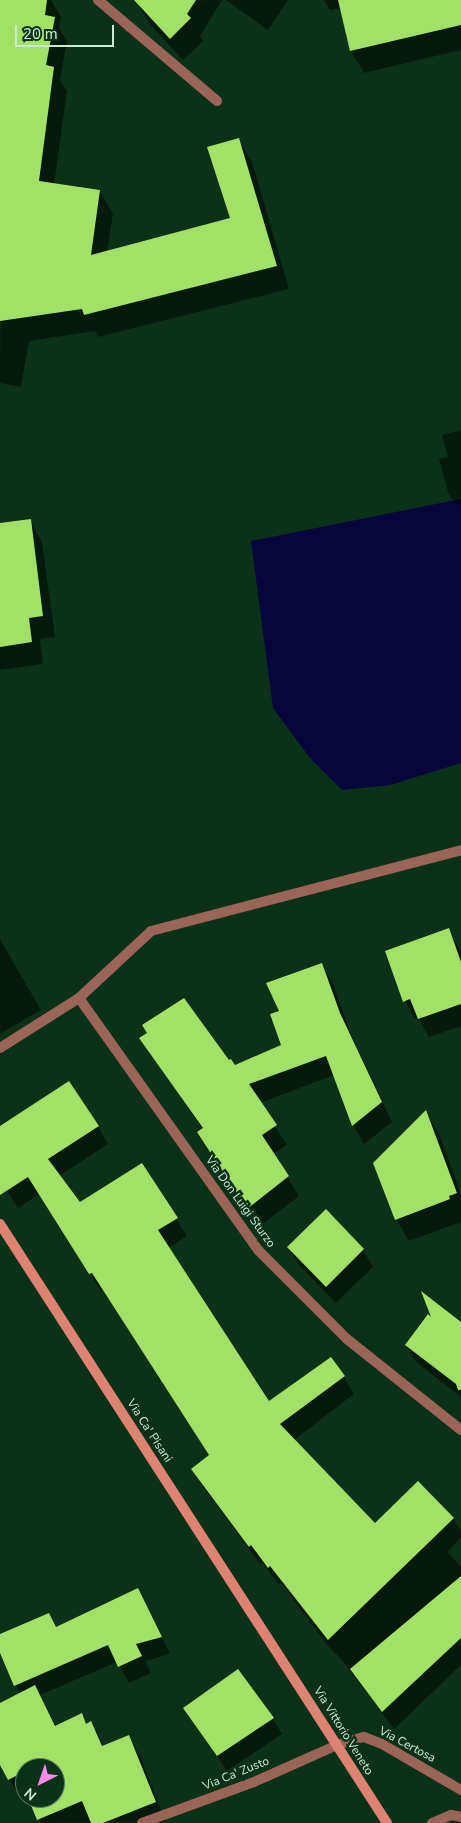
<!DOCTYPE html>
<style>
body{margin:0}
#map{position:relative;width:461px;height:1823px;overflow:hidden;background:#0b3219;font-family:"Nunito Sans",sans-serif}
div>[style]{position:absolute}
.water>*{inset:0;background:#07053c}
.shadow>*{inset:0;background:#0007}
.building>*{inset:0;background:#a1e167}
.minor>*{height:10px;margin:-5px;padding:0 5px;transform-origin:5px;border-radius:5px;background:#9b6459}
.tertiary>*{height:10px;margin:-5px;padding:0 5px;transform-origin:5px;border-radius:5px;background:#9b6459}
.secondary>*{height:10px;margin:-5px;padding:0 5px;transform-origin:5px;border-radius:5px;background:#dc8372}
span{translate:-50% -50%;white-space:nowrap;text-align:center;line-height:1.15;-webkit-text-stroke:5px #0b3219;paint-order:stroke}
.street-label{font-size:12px;color:#c9ecd1}
.north{position:absolute;left:15px;top:1758px;width:50px;height:50px;box-sizing:border-box;background:#0b3219;border:1px solid #577c63;border-radius:50%;rotate:221deg;font-size:14px;font-weight:700;line-height:20px;text-align:center;color:#c9ecd1}
.north::after{content:'';display:block;margin:auto;width:18px;height:22px;background:#f888ea;clip-path:polygon(50% 0,100% 100%,50% 72%,0 100%)}
.scale{position:absolute;left:15px;top:25px;width:99px;height:22px;box-sizing:border-box;border:2px solid #c9ecd1;border-top:0;padding-left:6px;font-size:15px;line-height:18px;white-space:nowrap;color:#c9ecd1;-webkit-text-stroke:4px #0b3219;paint-order:stroke}
</style>
<div id="map">
<div class="water">
<i style="clip-path:polygon(461px 499px,461px 763px,390px 785px,342px 790px,310px 758px,273px 708px,251px 541px)"></i>
</div>
<div class="shadow">
<i style="clip-path:polygon(2px 0,51px 0,61px 17px,59px 28px,67px 41px,60px 80px,67px 91px,54px 185px,100px 191px,113px 214px,107px 252px,231px 219px,238px 139px,252px 162px,289px 289px,98px 337px,95px 331px,29px 341px,21px 387px,0 383px)"></i>
<i style="clip-path:polygon(222px 0,200px 36px,203px 41px,183px 60px,149px 23px,136px 1px)"></i>
<i style="clip-path:polygon(226px 0,288px 0,268px 30px)"></i>
<i style="clip-path:polygon(324px 0,461px 0,461px 50px,364px 73px,351px 51px,341px 8px,330px 10px)"></i>
<i style="clip-path:polygon(461px 430px,461px 504px,456px 505px,448px 492px,439px 459px,448px 457px,442px 435px)"></i>
<i style="clip-path:polygon(30px 520px,42px 542px,55px 637px,40px 639px,43px 664px,0 670px,0 524px)"></i>
<i style="clip-path:polygon(448px 929px,461px 951px,461px 1026px,429px 1037px,418px 1018px,415px 1019px,405px 1001px)"></i>
<i style="clip-path:polygon(0 939px,41px 1010px,0 1034px)"></i>
<i style="clip-path:polygon(322px 964px,333px 983px,350px 1033px,392px 1122px,364px 1144px,353px 1125px,334px 1075px,260px 1103px,287px 1145px,273px 1154px,299px 1196px,259px 1227px,209px 1152px,198px 1133px,203px 1130px,141px 1038px,228px 1062px,235px 1067px,283px 1045px,281px 1011px)"></i>
<i style="clip-path:polygon(426px 1112px,439px 1134px,461px 1194px,461px 1222px,409px 1241px,396px 1219px)"></i>
<i style="clip-path:polygon(98px 1127px,108px 1144px,59px 1176px,80px 1204px,176px 1219px,187px 1236px,168px 1248px,269px 1403px,344px 1377px,354px 1394px,294px 1440px,375px 1524px,453px 1518px,461px 1532px,461px 1538px,447px 1552px,461px 1566px,461px 1665px,394px 1729px,342px 1660px,328px 1646px,281px 1583px,279px 1585px,262px 1562px,260px 1564px,203px 1487px,193px 1469px,210px 1456px,103px 1290px,101px 1291px,39px 1194px,18px 1208px,0 1180px,0 1128px)"></i>
<i style="clip-path:polygon(330px 1216px,363px 1250px,373px 1267px,336px 1303px,299px 1265px,289px 1248px)"></i>
<i style="clip-path:polygon(434px 1322px,461px 1323px,461px 1397px,416px 1362px,406px 1345px)"></i>
<i style="clip-path:polygon(147px 1606px,170px 1654px,145px 1661px,151px 1673px,129px 1683px,117px 1662px,40px 1695px,56px 1727px,81px 1715px,87px 1725px,91px 1723px,104px 1746px,128px 1737px,140px 1756px,166px 1822px,41px 1823px,29px 1798px,55px 1798px,55px 1768px,25px 1768px,25px 1797px,20px 1799px,0 1762px,0 1704px,20px 1694px,0 1650px,0 1635px,49px 1614px,57px 1628px)"></i>
<i style="clip-path:polygon(185px 1708px,273px 1719px,282px 1734px,227px 1771px)"></i>
</div>
<div class="building">
<i style="clip-path:polygon(0 0,47px 0,45px 15px,55px 17px,46px 65px,54px 67px,39px 181px,100px 190px,91px 255px,230px 218px,207px 147px,239px 138px,277px 266px,84px 315px,82px 309px,0 321px)"></i>
<i style="clip-path:polygon(134px 0,196px 0,187px 14px,191px 18px,170px 39px)"></i>
<i style="clip-path:polygon(338px 0,461px 0,461px 25px,350px 51px)"></i>
<i style="clip-path:polygon(31px 519px,43px 616px,29px 618px,32px 642px,0 647px,0 523px)"></i>
<i style="clip-path:polygon(449px 928px,461px 962px,461px 1004px,418px 1019px,410px 999px,403px 1002px,385px 951px)"></i>
<i style="clip-path:polygon(322px 963px,340px 1013px,382px 1102px,352px 1126px,326px 1056px,249px 1084px,277px 1125px,262px 1135px,289px 1176px,247px 1209px,197px 1132px,203px 1128px,139px 1038px,147px 1033px,142px 1025px,184px 998px,229px 1060px,231px 1059px,235px 1065px,281px 1045px,270px 1014px,279px 1011px,266px 983px)"></i>
<i style="clip-path:polygon(69px 1081px,99px 1126px,48px 1159px,80px 1202px,142px 1163px,178px 1218px,158px 1230px,269px 1401px,331px 1357px,345px 1376px,280px 1424px,375px 1523px,418px 1481px,454px 1518px,328px 1640px,270px 1566px,268px 1568px,251px 1545px,249px 1547px,191px 1469px,209px 1455px,92px 1273px,89px 1274px,28px 1177px,0 1195px,0 1126px)"></i>
<i style="clip-path:polygon(426px 1110px,457px 1193px,449px 1196px,450px 1199px,395px 1220px,373px 1163px)"></i>
<i style="clip-path:polygon(326px 1209px,364px 1249px,326px 1287px,287px 1247px)"></i>
<i style="clip-path:polygon(421px 1291px,461px 1322px,461px 1390px,458px 1390px,456px 1384px,405px 1345px,428px 1314px,431px 1317px)"></i>
<i style="clip-path:polygon(461px 1576px,461px 1638px,382px 1712px,350px 1669px)"></i>
<i style="clip-path:polygon(138px 1588px,162px 1637px,136px 1644px,142px 1656px,118px 1667px,108px 1645px,14px 1686px,0 1653px,0 1634px,49px 1613px,56px 1627px)"></i>
<i style="clip-path:polygon(238px 1669px,274px 1718px,217px 1756px,183px 1708px)"></i>
<i style="clip-path:polygon(35px 1685px,55px 1726px,82px 1713px,86px 1724px,91px 1721px,102px 1746px,129px 1735px,156px 1802px,103px 1823px,91px 1823px,82px 1801px,37px 1820px,28px 1798px,55px 1798px,55px 1768px,25px 1768px,25px 1791px,18px 1775px,8px 1780px,0 1765px,0 1703px)"></i>
</div>
<div class="minor">
<i style="left:98px;top:0;width:156px;rotate:40.3deg"></i>
<i style="left:79px;top:998px;width:310px;rotate:54.6deg"></i>
<i style="left:259px;top:1251px;width:124px;rotate:45deg"></i>
<i style="left:347px;top:1339px;width:146px;rotate:38.6deg"></i>
<i style="left:0;top:1048px;width:93px;rotate:-32.3deg"></i>
<i style="left:79px;top:998px;width:98px;rotate:-42.9deg"></i>
<i style="left:151px;top:931px;width:320px;rotate:-14.6deg"></i>
<i style="left:337px;top:1745px;width:28px;rotate:-17deg"></i>
<i style="left:364px;top:1737px;width:19px;rotate:21deg"></i>
<i style="left:382px;top:1744px;width:91px;rotate:30.2deg"></i>
<i style="left:432px;top:1823px;width:21px;rotate:-23deg"></i>
<i style="left:451px;top:1815px;width:10px;rotate:11deg"></i>
</div>
<div class="tertiary">
<i style="left:142px;top:1823px;width:119px;rotate:-20.1deg"></i>
<i style="left:254px;top:1782px;width:91px;rotate:-24deg"></i>
</div>
<div class="secondary">
<i style="left:0;top:1224px;width:713px;rotate:57.13deg"></i>
</div>
<div class="street-label">
<span style="left:240px;top:1202px;rotate:54deg">Via Don Luigi Sturzo</span>
<span style="left:149px;top:1431px;rotate:57deg">Via Ca' Pisani</span>
<span style="left:343px;top:1731px;rotate:58deg">Via Vittorio Veneto</span>
<span style="left:407px;top:1745px;rotate:28deg">Via Certosa</span>
<span style="left:236px;top:1774px;rotate:-22deg">Via Ca' Zusto</span>
</div>
<div class="north">N</div>
<div class="scale">20 m</div>
</div>
